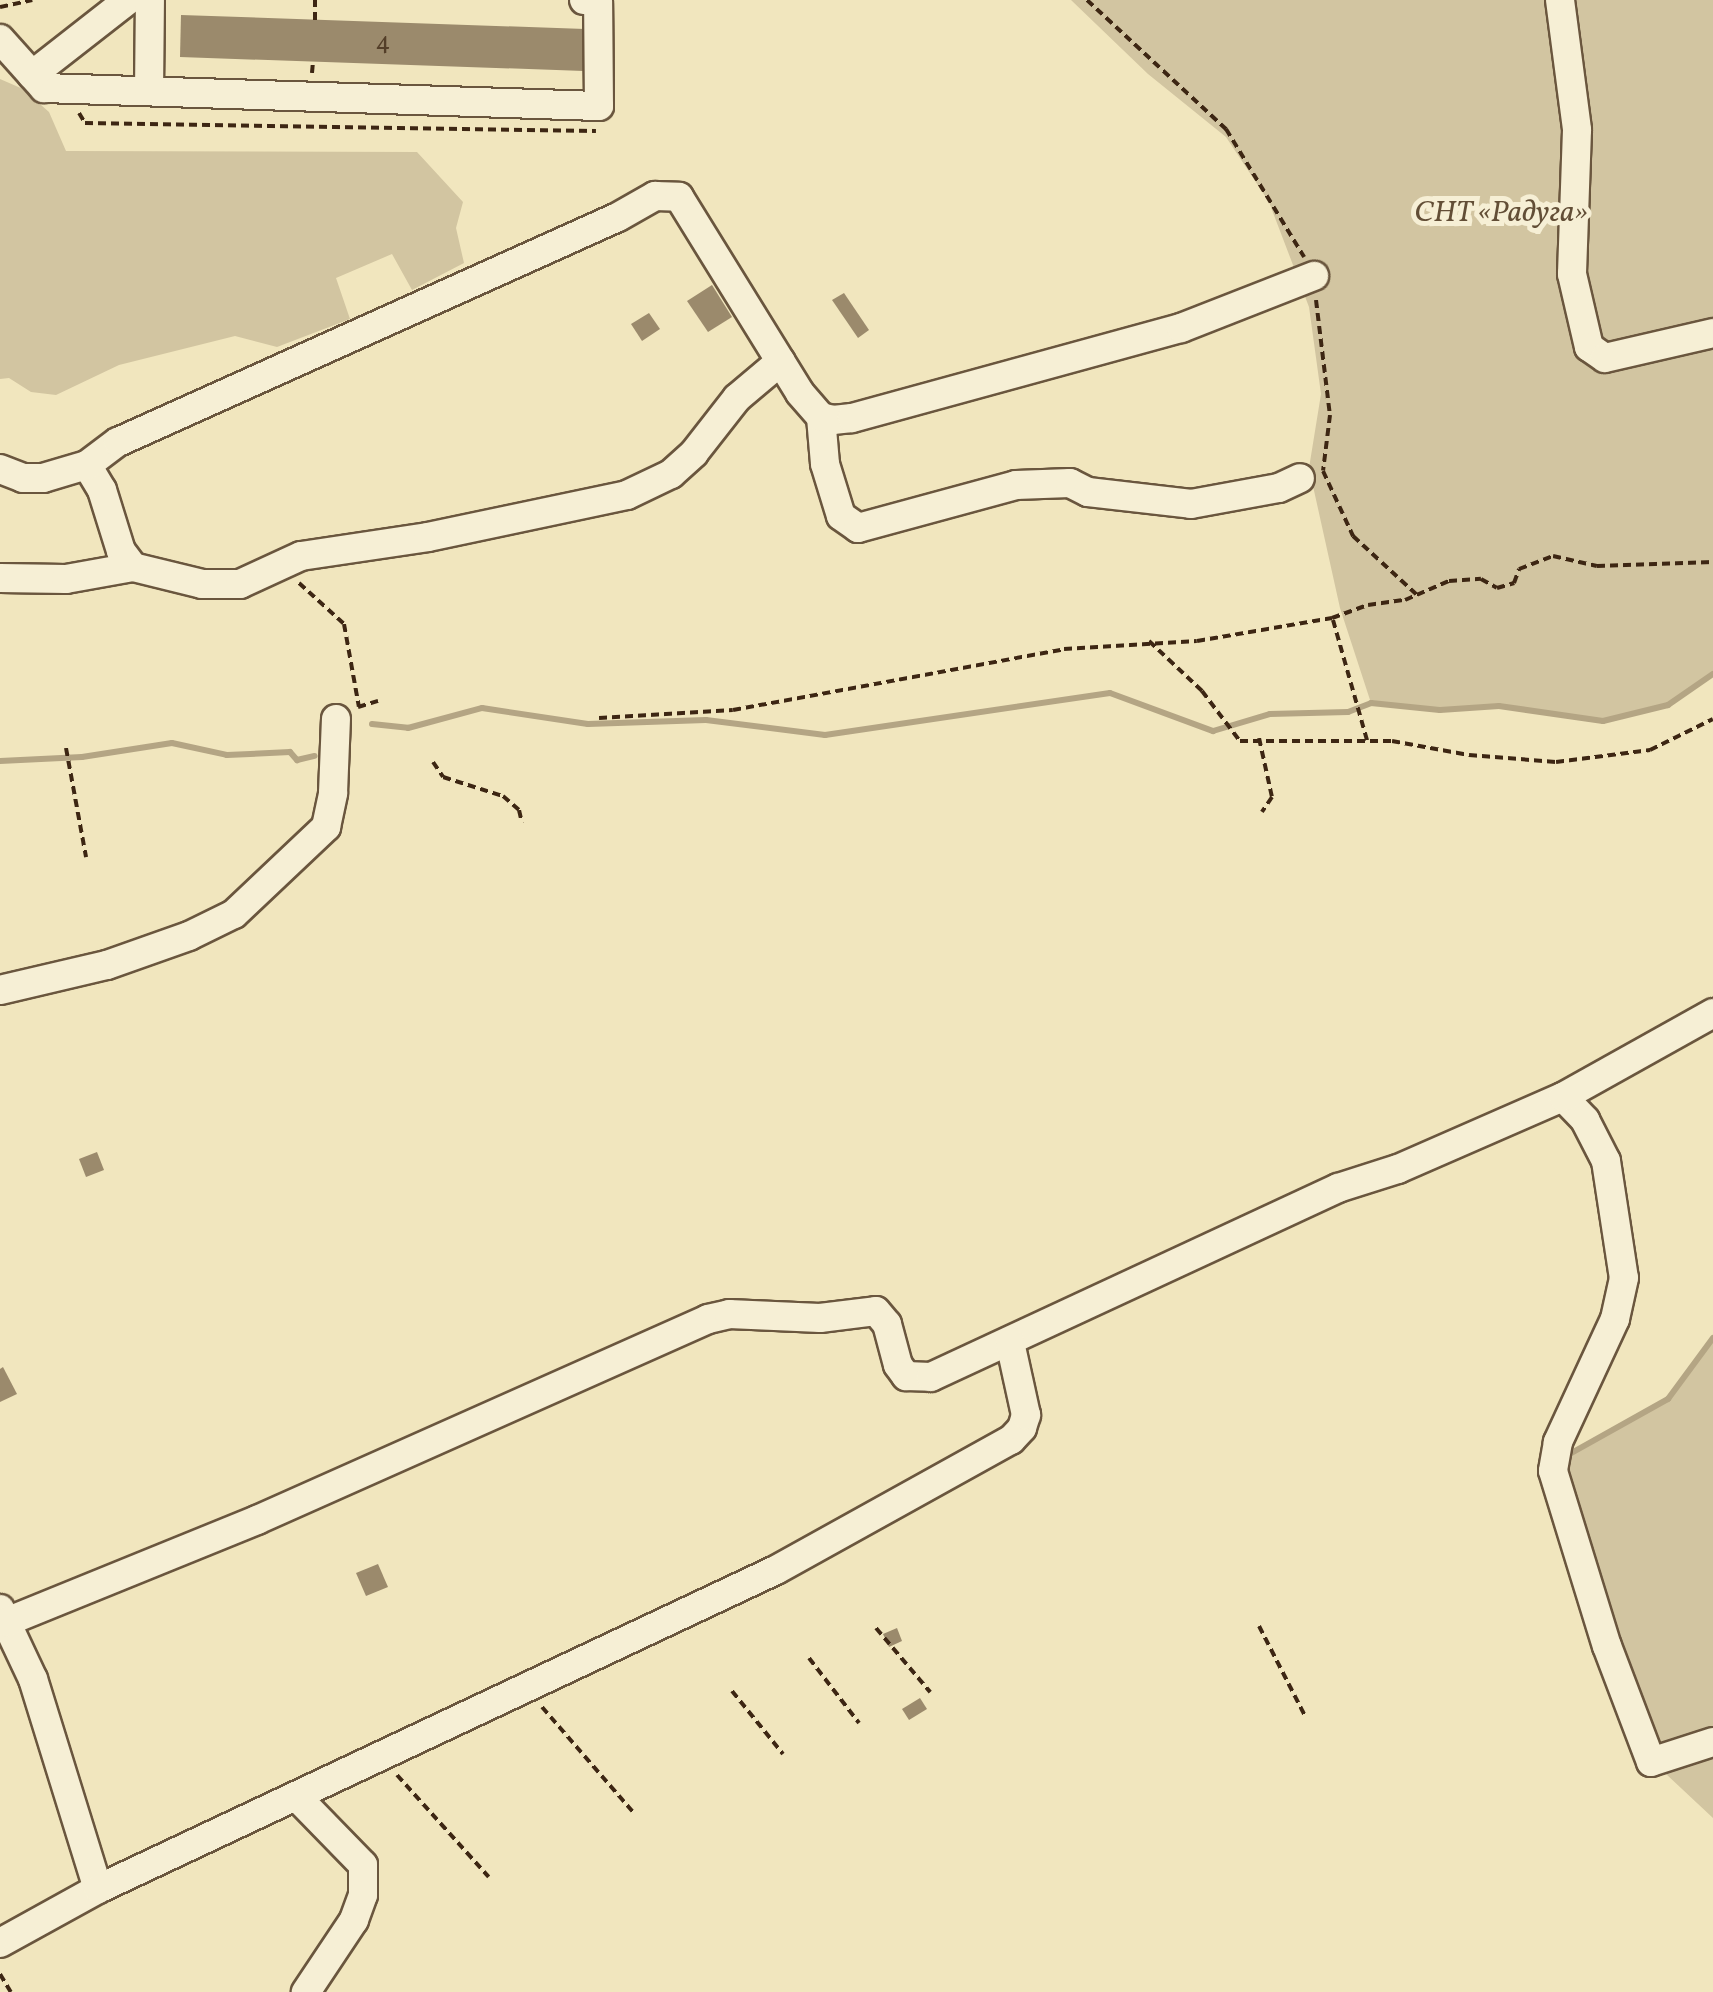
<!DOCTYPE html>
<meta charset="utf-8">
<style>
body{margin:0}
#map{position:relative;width:1713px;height:1992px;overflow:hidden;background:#f1e6be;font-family:Vollkorn,serif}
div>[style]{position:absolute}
.green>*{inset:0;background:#d2c5a1}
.stream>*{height:6px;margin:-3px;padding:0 3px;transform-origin:3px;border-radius:3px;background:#b4a584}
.building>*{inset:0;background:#9b8a6c}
.path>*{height:4px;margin-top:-2px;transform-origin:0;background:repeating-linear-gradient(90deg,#3d2613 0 8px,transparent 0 13px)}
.roads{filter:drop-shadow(2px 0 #6a563e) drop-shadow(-2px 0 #6a563e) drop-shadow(0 2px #6a563e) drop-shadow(0 -2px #6a563e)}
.minor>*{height:28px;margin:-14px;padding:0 14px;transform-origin:14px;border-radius:14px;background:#f6efd5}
span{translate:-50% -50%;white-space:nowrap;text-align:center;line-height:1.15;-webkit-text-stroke:10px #f6efd5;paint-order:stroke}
.number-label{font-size:25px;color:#543f29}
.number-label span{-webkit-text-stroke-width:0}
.park-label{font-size:30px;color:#624e36;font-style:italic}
</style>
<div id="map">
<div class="green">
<i style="clip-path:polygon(1071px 0,1713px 0,1713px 674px,1668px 705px,1603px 721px,1499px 706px,1440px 710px,1371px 703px,1340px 608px,1309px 468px,1321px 394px,1309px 307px,1269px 202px,1226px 137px,1148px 74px)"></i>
<i style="clip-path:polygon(0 79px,23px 89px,49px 112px,66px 151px,417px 152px,463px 202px,456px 228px,464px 263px,412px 290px,392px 254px,336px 278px,350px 319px,277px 347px,235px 336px,119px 365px,56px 395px,31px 392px,9px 378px,0 379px)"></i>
<i style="clip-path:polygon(1713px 1338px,1713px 1818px,1666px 1774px,1581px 1533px,1566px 1456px,1668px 1399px)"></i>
</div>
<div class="stream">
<i style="left:372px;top:724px;width:36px;rotate:6deg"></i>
<i style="left:408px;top:728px;width:77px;rotate:-15.1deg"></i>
<i style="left:482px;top:708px;width:107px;rotate:8.6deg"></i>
<i style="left:588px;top:724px;width:118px;rotate:-1.9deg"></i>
<i style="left:706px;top:720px;width:120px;rotate:7.2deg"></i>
<i style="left:825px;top:735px;width:288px;rotate:-8.4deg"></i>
<i style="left:1110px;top:693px;width:110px;rotate:20.3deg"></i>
<i style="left:1213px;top:731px;width:59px;rotate:-16.6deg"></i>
<i style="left:1270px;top:714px;width:78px;rotate:-1.5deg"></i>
<i style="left:1348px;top:712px;width:25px;rotate:-21deg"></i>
<i style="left:1371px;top:703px;width:69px;rotate:5.8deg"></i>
<i style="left:1440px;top:710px;width:59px;rotate:-3.9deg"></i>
<i style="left:1499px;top:706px;width:105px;rotate:8.2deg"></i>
<i style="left:1603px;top:721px;width:67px;rotate:-13.8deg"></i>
<i style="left:1668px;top:705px;width:55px;rotate:-34.6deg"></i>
<i style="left:0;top:761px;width:82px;rotate:-2.8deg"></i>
<i style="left:82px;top:757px;width:91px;rotate:-8.8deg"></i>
<i style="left:172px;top:743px;width:56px;rotate:12.3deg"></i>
<i style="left:227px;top:755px;width:63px;rotate:-2.7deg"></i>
<i style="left:290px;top:752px;width:11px;rotate:49deg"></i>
<i style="left:297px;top:760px;width:18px;rotate:-13deg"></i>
<i style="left:1566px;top:1456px;width:117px;rotate:-29.2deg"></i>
<i style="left:1668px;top:1399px;width:76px;rotate:-53.6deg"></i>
</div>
<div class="building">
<i style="clip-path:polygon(181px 15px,585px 29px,584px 71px,180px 57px)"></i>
<i style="clip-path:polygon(712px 285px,732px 317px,708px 332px,687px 301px)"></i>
<i style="clip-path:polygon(844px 293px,869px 330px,858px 338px,832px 300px)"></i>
<i style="clip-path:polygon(649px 313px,660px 329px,642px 341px,631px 324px)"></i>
<i style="clip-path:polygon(97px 1152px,104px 1170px,86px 1177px,79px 1159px)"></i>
<i style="clip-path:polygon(3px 1367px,17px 1394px,0 1402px,0 1369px)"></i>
<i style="clip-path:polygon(378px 1564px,388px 1587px,366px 1596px,356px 1573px)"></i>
<i style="clip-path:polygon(897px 1628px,902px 1641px,889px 1647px,883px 1634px)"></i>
<i style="clip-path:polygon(920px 1698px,927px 1709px,909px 1720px,902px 1709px)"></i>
</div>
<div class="path">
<i style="left:1087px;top:0;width:190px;rotate:42.9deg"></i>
<i style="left:1226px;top:129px;width:150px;rotate:58.6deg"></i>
<i style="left:0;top:7px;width:33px;rotate:-12deg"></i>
<i style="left:315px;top:20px;width:20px;rotate:-90deg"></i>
<i style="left:312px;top:73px;width:11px;rotate:-85deg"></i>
<i style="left:79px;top:113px;width:12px;rotate:59deg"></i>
<i style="left:85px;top:123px;width:511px;rotate:0.9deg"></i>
<i style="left:1316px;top:300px;width:116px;rotate:83.1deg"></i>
<i style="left:1330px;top:415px;width:56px;rotate:97.1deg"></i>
<i style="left:1323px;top:471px;width:72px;rotate:65.2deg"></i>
<i style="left:1353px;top:536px;width:86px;rotate:42.6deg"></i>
<i style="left:299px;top:583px;width:61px;rotate:42.3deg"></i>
<i style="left:344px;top:624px;width:84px;rotate:79.8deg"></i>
<i style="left:1333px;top:620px;width:125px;rotate:74.2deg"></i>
<i style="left:1149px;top:641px;width:73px;rotate:43.3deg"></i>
<i style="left:1202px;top:691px;width:63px;rotate:52.8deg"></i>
<i style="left:1240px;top:741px;width:152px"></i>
<i style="left:1392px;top:741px;width:78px;rotate:10.3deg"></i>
<i style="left:1469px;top:755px;width:87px;rotate:4.6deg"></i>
<i style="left:1556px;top:762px;width:95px;rotate:-7.3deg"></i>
<i style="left:1650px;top:750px;width:70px;rotate:-26.2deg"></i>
<i style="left:358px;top:707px;width:21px;rotate:-17deg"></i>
<i style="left:599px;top:718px;width:134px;rotate:-3.4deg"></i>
<i style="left:733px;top:710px;width:337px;rotate:-10.4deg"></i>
<i style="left:1064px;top:649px;width:133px;rotate:-3.4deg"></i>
<i style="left:1197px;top:641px;width:137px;rotate:-9.7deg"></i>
<i style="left:1332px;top:618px;width:38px;rotate:-20deg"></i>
<i style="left:1368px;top:605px;width:37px;rotate:-8deg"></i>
<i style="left:1405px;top:600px;width:48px;rotate:-23.4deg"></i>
<i style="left:1449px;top:581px;width:32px;rotate:-4deg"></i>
<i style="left:1481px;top:579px;width:18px;rotate:29deg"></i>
<i style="left:1497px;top:588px;width:18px;rotate:-16deg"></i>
<i style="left:1514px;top:583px;width:15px;rotate:-70deg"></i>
<i style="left:1519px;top:569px;width:36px;rotate:-21deg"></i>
<i style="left:1553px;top:556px;width:45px;rotate:12.8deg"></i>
<i style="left:1597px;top:566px;width:116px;rotate:-2deg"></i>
<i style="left:1259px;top:738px;width:60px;rotate:77.6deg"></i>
<i style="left:1272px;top:797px;width:18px;rotate:124deg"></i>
<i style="left:66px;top:748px;width:111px;rotate:79.6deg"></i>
<i style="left:433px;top:762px;width:18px;rotate:56deg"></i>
<i style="left:443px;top:777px;width:63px;rotate:17.6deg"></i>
<i style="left:503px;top:796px;width:21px;rotate:41deg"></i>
<i style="left:519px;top:810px;width:13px;rotate:77deg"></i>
<i style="left:1259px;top:1626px;width:101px;rotate:62.9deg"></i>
<i style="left:876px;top:1628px;width:84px;rotate:49.8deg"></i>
<i style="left:809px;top:1658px;width:82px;rotate:52.4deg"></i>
<i style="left:732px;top:1691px;width:81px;rotate:51deg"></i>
<i style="left:542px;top:1707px;width:139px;rotate:49.1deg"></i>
<i style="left:397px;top:1775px;width:137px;rotate:48deg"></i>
<i style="left:0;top:1974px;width:21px;rotate:59deg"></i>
</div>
<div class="roads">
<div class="minor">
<i style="left:1560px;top:0;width:131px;rotate:82.5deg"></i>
<i style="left:1577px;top:130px;width:144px;rotate:92deg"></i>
<i style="left:1572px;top:274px;width:75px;rotate:76.9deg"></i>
<i style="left:1589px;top:347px;width:19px;rotate:35deg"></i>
<i style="left:1605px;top:358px;width:111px;rotate:-13deg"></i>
<i style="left:0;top:39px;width:66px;rotate:48.1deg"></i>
<i style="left:44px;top:88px;width:555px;rotate:1.86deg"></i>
<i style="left:599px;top:106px;width:105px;rotate:-90.5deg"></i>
<i style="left:598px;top:1px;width:14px;rotate:-176deg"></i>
<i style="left:32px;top:75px;width:122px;rotate:-38deg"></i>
<i style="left:149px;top:91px;width:91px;rotate:-89.4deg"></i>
<i style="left:821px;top:417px;width:47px;rotate:85.1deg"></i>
<i style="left:825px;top:464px;width:54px;rotate:72.9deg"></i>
<i style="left:841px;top:516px;width:21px;rotate:35deg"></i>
<i style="left:858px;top:528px;width:164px;rotate:-15.2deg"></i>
<i style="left:1016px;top:485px;width:54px;rotate:-2.1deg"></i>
<i style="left:1070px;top:483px;width:20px;rotate:27deg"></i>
<i style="left:1088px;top:492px;width:104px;rotate:6.6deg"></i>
<i style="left:1191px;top:504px;width:89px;rotate:-10.3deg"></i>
<i style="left:1279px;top:488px;width:23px;rotate:-25deg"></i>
<i style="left:87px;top:465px;width:29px;rotate:59deg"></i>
<i style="left:102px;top:490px;width:64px;rotate:72.7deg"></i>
<i style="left:121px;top:551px;width:20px;rotate:53deg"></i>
<i style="left:133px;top:567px;width:71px;rotate:13.8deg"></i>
<i style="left:202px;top:584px;width:38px"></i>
<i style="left:240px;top:584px;width:67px;rotate:-24.7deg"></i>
<i style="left:301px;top:556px;width:128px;rotate:-8.5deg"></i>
<i style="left:428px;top:537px;width:203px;rotate:-11.9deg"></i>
<i style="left:627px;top:495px;width:49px;rotate:-25.5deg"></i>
<i style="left:671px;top:474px;width:31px;rotate:-42deg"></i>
<i style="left:694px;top:453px;width:70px;rotate:-52deg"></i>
<i style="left:737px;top:398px;width:57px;rotate:-40.1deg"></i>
<i style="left:0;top:469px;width:25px;rotate:21deg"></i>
<i style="left:23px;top:478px;width:20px"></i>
<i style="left:43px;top:478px;width:46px;rotate:-16.5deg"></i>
<i style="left:87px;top:465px;width:39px;rotate:-37deg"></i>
<i style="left:118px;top:442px;width:548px;rotate:-24.23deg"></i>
<i style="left:618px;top:217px;width:43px;rotate:-29.6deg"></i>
<i style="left:655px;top:196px;width:24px;rotate:2deg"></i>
<i style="left:679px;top:197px;width:230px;rotate:58.3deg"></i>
<i style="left:800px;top:393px;width:32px;rotate:49deg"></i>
<i style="left:821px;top:417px;width:12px;rotate:14deg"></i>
<i style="left:833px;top:420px;width:19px;rotate:-6deg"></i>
<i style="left:852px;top:418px;width:341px;rotate:-15.3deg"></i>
<i style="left:1181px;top:328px;width:143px;rotate:-21.4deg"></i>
<i style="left:0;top:578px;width:66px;rotate:0.9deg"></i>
<i style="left:66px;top:579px;width:68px;rotate:-10.2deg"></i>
<i style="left:0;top:990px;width:110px;rotate:-13.2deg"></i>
<i style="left:107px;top:965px;width:87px;rotate:-19.5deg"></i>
<i style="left:189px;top:936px;width:50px;rotate:-26.1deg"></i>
<i style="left:234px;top:914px;width:127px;rotate:-43.4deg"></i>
<i style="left:326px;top:827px;width:35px;rotate:-78deg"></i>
<i style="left:333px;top:793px;width:74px;rotate:-87.7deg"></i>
<i style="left:1563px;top:1097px;width:32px;rotate:46deg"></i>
<i style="left:1585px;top:1120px;width:46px;rotate:62.9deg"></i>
<i style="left:1606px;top:1161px;width:118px;rotate:81.3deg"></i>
<i style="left:1624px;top:1278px;width:42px;rotate:102.4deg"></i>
<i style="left:1615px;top:1319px;width:136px;rotate:114.9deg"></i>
<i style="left:1558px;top:1442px;width:29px;rotate:100deg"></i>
<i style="left:1553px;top:1471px;width:183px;rotate:72.9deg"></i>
<i style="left:1607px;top:1646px;width:124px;rotate:69.2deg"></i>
<i style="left:1651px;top:1762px;width:65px;rotate:-17.9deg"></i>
<i style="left:0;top:1609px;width:77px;rotate:64.8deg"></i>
<i style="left:33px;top:1679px;width:220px;rotate:72.8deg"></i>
<i style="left:6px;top:1622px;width:271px;rotate:-22.1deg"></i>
<i style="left:257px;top:1520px;width:494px;rotate:-24deg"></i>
<i style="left:708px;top:1319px;width:22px;rotate:-13deg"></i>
<i style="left:729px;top:1314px;width:91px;rotate:2.5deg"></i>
<i style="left:820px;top:1318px;width:56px;rotate:-7.1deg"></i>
<i style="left:876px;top:1311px;width:17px;rotate:50deg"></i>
<i style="left:887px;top:1324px;width:42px;rotate:75deg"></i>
<i style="left:898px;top:1365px;width:14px;rotate:54deg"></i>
<i style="left:906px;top:1376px;width:25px;rotate:2deg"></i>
<i style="left:931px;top:1377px;width:449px;rotate:-24.9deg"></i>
<i style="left:1338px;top:1188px;width:63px;rotate:-17.6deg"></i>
<i style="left:1398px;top:1169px;width:180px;rotate:-23.6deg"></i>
<i style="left:1563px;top:1097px;width:172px;rotate:-29.2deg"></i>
<i style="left:296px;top:1796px;width:96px;rotate:45.8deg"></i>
<i style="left:363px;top:1865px;width:30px;rotate:90deg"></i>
<i style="left:363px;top:1895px;width:27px;rotate:110deg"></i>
<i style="left:354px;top:1920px;width:87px;rotate:123.7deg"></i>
<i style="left:0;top:1943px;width:112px;rotate:-28.9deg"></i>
<i style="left:98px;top:1889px;width:749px;rotate:-25.2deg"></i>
<i style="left:776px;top:1570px;width:269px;rotate:-29deg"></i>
<i style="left:1011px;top:1440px;width:16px;rotate:-47deg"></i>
<i style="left:1022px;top:1428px;width:14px;rotate:-73deg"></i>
<i style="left:1026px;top:1415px;width:75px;rotate:-102.4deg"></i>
</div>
</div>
<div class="number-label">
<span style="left:383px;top:43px">4</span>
</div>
<div class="park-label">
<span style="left:1501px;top:213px">СНТ «Радуга»</span>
</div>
</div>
